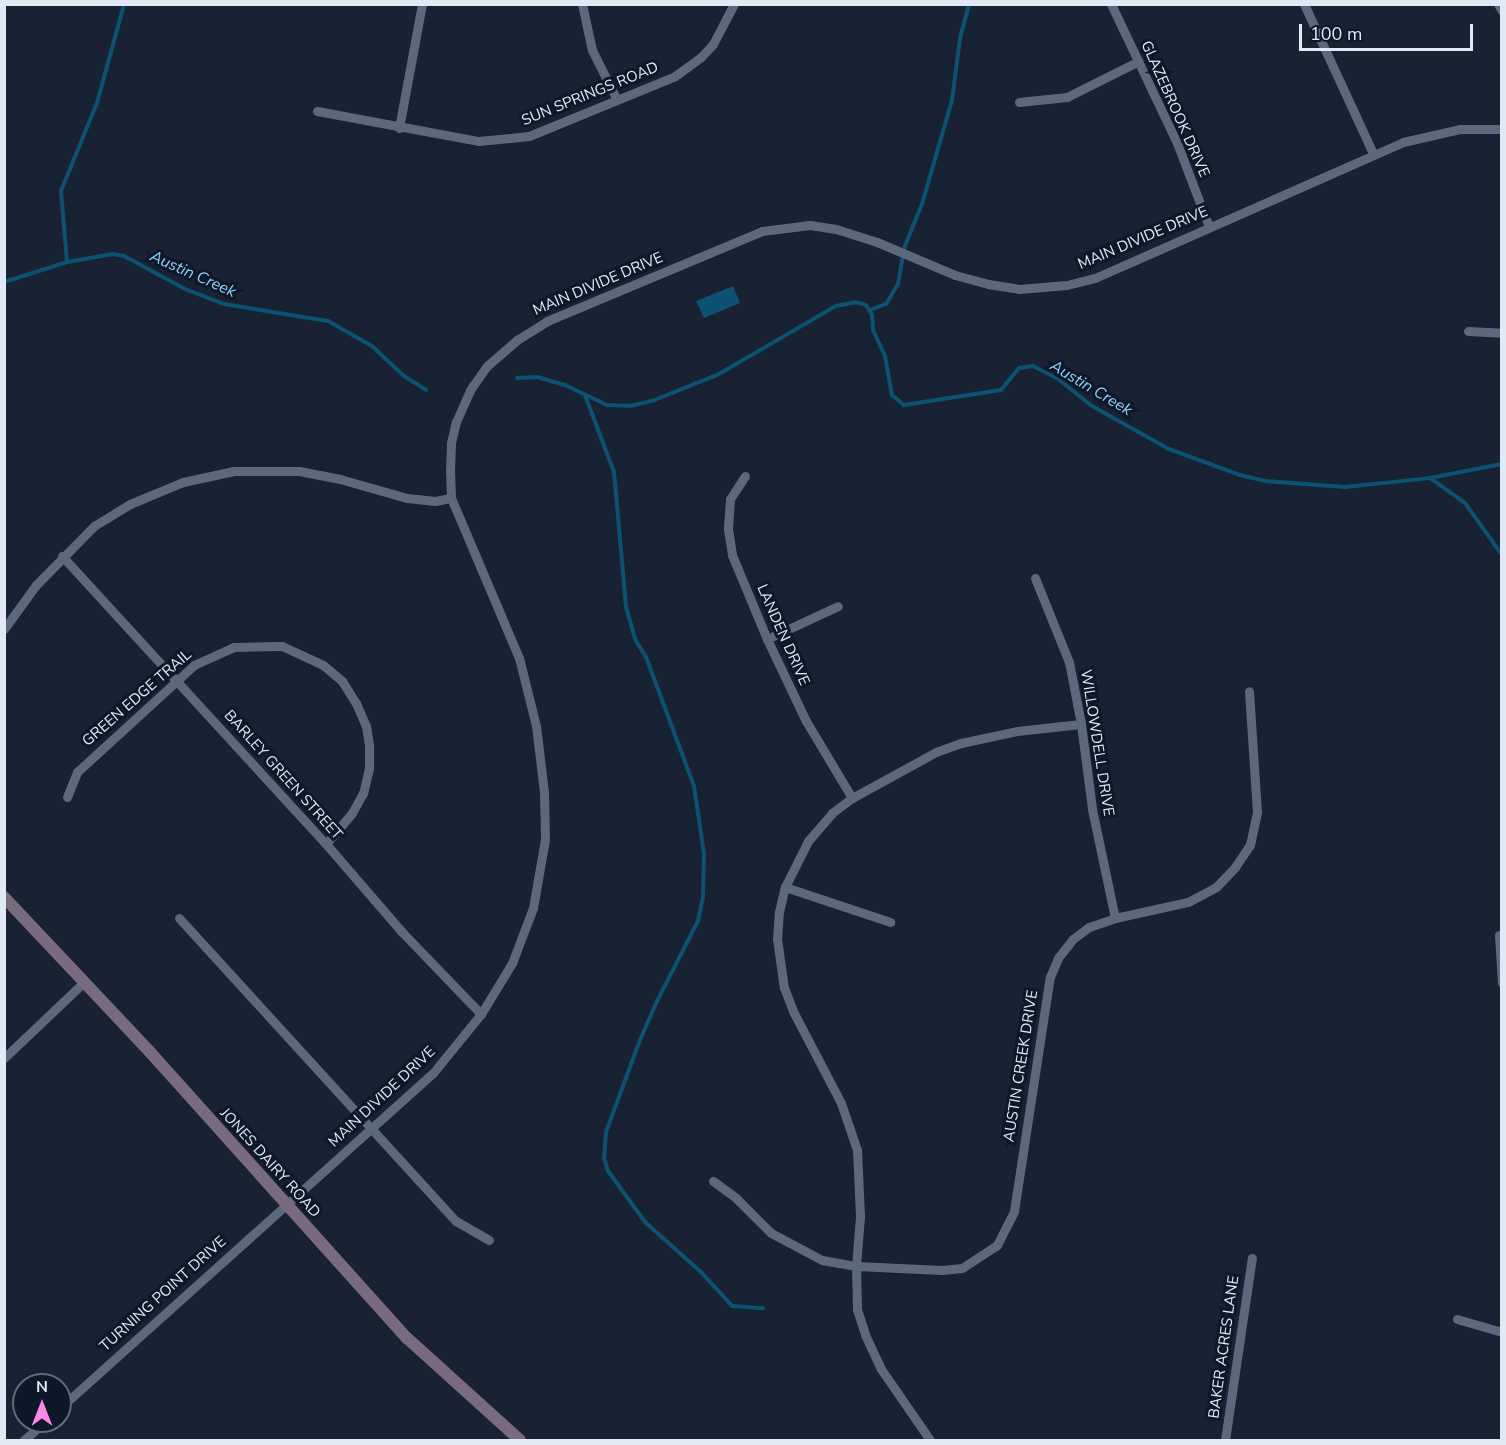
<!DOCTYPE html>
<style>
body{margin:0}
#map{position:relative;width:1506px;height:1445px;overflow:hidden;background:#182232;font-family:"Nunito Sans",sans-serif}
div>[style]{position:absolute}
.water>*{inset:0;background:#0d5272}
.stream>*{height:4px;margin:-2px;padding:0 2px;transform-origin:2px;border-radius:2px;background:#0d5272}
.street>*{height:9px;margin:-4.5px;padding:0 4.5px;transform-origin:4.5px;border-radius:4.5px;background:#5c697c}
.secondary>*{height:12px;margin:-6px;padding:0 6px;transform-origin:6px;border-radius:6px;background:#796b7d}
span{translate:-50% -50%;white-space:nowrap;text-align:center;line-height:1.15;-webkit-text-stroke:6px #0f1828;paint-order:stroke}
.street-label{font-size:15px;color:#e1e9f4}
.water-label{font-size:16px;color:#8dd2fb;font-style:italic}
.frame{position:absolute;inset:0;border:6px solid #e1e9f4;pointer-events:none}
.north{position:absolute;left:12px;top:1373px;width:60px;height:60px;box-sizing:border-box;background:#0f1828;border:2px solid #636c7a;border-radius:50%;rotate:0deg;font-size:16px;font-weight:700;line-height:24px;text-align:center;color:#e1e9f4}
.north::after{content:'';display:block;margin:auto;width:21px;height:27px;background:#fb87e6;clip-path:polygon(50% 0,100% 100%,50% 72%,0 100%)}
.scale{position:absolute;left:1299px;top:24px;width:174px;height:27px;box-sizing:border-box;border:3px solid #e1e9f4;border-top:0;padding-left:8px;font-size:18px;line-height:21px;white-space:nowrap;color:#e1e9f4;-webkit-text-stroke:4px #0f1828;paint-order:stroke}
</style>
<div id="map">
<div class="water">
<i style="clip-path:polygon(733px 286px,740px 303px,704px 318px,696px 301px)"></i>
</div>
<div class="stream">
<i style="left:67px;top:262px;width:71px;rotate:-94.8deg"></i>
<i style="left:61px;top:191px;width:95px;rotate:-67.8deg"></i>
<i style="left:97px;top:103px;width:103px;rotate:-74.7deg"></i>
<i style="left:4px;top:282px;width:66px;rotate:-17.6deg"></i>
<i style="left:67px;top:262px;width:47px;rotate:-9.9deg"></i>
<i style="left:113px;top:254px;width:11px;rotate:10deg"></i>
<i style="left:124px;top:256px;width:69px;rotate:28.4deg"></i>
<i style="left:185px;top:289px;width:42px;rotate:21deg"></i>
<i style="left:224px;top:304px;width:105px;rotate:9.3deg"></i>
<i style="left:328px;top:321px;width:51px;rotate:29.6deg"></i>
<i style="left:372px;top:346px;width:44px;rotate:43.2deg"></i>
<i style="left:404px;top:376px;width:26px;rotate:32deg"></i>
<i style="left:870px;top:310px;width:17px;rotate:-21deg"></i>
<i style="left:886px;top:304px;width:23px;rotate:-59deg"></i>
<i style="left:898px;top:284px;width:39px;rotate:-80deg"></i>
<i style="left:905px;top:246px;width:45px;rotate:-68deg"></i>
<i style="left:922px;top:204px;width:108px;rotate:-73.9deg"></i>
<i style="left:952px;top:100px;width:63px;rotate:-82.6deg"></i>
<i style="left:960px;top:38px;width:35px;rotate:-75deg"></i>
<i style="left:517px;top:378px;width:20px;rotate:-3deg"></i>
<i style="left:537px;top:377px;width:29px;rotate:16deg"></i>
<i style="left:565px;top:385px;width:47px;rotate:25.5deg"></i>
<i style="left:607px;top:405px;width:23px;rotate:2deg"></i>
<i style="left:630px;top:406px;width:23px;rotate:-13deg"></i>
<i style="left:652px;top:401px;width:72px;rotate:-21.9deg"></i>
<i style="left:719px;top:374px;width:135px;rotate:-30.2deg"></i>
<i style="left:836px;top:306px;width:20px;rotate:-11deg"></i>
<i style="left:856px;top:302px;width:10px;rotate:17deg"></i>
<i style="left:866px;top:305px;width:12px;rotate:59deg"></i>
<i style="left:872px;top:315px;width:15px;rotate:86deg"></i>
<i style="left:873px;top:330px;width:29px;rotate:65deg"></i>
<i style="left:885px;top:356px;width:40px;rotate:80deg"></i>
<i style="left:892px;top:395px;width:16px;rotate:40deg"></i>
<i style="left:904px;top:405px;width:98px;rotate:-8.8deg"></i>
<i style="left:1001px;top:390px;width:28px;rotate:-51deg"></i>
<i style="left:1019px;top:368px;width:14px;rotate:-8deg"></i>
<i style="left:1033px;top:366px;width:28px;rotate:27deg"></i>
<i style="left:1058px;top:379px;width:43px;rotate:38.5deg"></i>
<i style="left:1092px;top:406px;width:88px;rotate:29.2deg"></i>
<i style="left:1169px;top:449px;width:76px;rotate:20.1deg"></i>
<i style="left:1240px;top:475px;width:26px;rotate:13deg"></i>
<i style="left:1265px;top:481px;width:80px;rotate:4.3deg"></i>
<i style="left:1345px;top:487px;width:85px;rotate:-6deg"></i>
<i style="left:1430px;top:478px;width:73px;rotate:-11deg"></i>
<i style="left:585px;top:395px;width:82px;rotate:69.4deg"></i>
<i style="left:614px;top:472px;width:136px;rotate:84.9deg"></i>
<i style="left:626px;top:607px;width:35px;rotate:74deg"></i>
<i style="left:636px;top:641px;width:19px;rotate:58deg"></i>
<i style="left:646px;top:657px;width:138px;rotate:69.6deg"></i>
<i style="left:694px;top:786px;width:69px;rotate:81.6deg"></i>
<i style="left:704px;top:854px;width:43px;rotate:91.3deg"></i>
<i style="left:703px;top:897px;width:25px;rotate:102deg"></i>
<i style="left:698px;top:921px;width:88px;rotate:117.1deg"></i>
<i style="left:658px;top:999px;width:45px;rotate:113.7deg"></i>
<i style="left:640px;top:1040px;width:98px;rotate:110.3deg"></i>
<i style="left:606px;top:1132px;width:26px;rotate:94deg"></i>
<i style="left:604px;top:1158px;width:14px;rotate:73deg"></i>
<i style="left:608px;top:1171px;width:63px;rotate:54deg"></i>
<i style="left:645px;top:1222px;width:75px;rotate:41.8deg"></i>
<i style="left:701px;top:1272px;width:46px;rotate:47.6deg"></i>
<i style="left:732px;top:1306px;width:31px;rotate:4deg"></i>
<i style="left:1430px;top:478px;width:43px;rotate:35.5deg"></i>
<i style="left:1465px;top:503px;width:64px;rotate:54.6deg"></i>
</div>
<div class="street">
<i style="left:582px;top:4px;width:47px;rotate:77.7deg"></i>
<i style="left:592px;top:50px;width:54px;rotate:63.4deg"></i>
<i style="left:1111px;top:4px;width:154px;rotate:64.6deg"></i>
<i style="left:1177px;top:143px;width:90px;rotate:69.1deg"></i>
<i style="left:1304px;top:4px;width:164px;rotate:65.2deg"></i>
<i style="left:1498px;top:4px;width:8px;rotate:60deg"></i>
<i style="left:1019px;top:102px;width:48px;rotate:-5.9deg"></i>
<i style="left:1067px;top:97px;width:80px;rotate:-26.6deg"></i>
<i style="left:317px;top:111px;width:165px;rotate:10.5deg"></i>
<i style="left:479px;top:141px;width:50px;rotate:-5.7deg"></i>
<i style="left:529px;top:136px;width:158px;rotate:-22.3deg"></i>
<i style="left:675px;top:76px;width:32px;rotate:-36deg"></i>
<i style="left:701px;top:57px;width:18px;rotate:-47deg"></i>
<i style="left:713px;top:44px;width:45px;rotate:-62.3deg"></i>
<i style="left:399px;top:128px;width:126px;rotate:-79.5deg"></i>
<i style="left:1468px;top:331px;width:34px;rotate:3deg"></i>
<i style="left:745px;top:476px;width:27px;rotate:123deg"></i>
<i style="left:730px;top:499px;width:30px;rotate:94deg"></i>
<i style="left:728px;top:529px;width:26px;rotate:81deg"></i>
<i style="left:732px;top:555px;width:91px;rotate:67.4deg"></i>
<i style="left:767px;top:639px;width:91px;rotate:64.6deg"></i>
<i style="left:806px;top:721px;width:90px;rotate:59.1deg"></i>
<i style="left:62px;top:556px;width:391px;rotate:47.5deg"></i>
<i style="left:326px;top:844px;width:116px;rotate:49.2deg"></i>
<i style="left:402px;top:932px;width:114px;rotate:46.1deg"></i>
<i style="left:1035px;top:578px;width:91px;rotate:68deg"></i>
<i style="left:1069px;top:662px;width:63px;rotate:79deg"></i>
<i style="left:1081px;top:724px;width:86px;rotate:82.6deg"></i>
<i style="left:1092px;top:809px;width:111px;rotate:78.1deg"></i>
<i style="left:4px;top:629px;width:54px;rotate:-54deg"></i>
<i style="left:36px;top:585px;width:83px;rotate:-45.5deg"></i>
<i style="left:94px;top:526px;width:42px;rotate:-31.4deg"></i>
<i style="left:130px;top:504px;width:57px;rotate:-22.5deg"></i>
<i style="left:183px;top:482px;width:52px;rotate:-12.2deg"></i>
<i style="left:234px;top:471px;width:65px"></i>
<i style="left:299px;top:471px;width:42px;rotate:11deg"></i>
<i style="left:340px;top:479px;width:70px;rotate:15.8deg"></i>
<i style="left:407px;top:498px;width:28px;rotate:6deg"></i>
<i style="left:435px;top:501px;width:16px;rotate:-11deg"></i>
<i style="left:767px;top:639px;width:78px;rotate:-24.9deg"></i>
<i style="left:67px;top:797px;width:27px;rotate:-68deg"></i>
<i style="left:77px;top:772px;width:159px;rotate:-42.4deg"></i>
<i style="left:194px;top:665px;width:44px;rotate:-24.2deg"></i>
<i style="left:234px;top:647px;width:48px;rotate:-1.2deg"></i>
<i style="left:282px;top:646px;width:45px;rotate:24.9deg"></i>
<i style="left:323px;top:665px;width:25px;rotate:40deg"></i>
<i style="left:342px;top:681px;width:26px;rotate:58deg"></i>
<i style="left:356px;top:703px;width:25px;rotate:67deg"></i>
<i style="left:366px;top:726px;width:19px;rotate:81deg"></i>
<i style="left:369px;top:745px;width:23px;rotate:90deg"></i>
<i style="left:369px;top:768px;width:26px;rotate:103deg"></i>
<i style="left:363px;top:793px;width:23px;rotate:119deg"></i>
<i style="left:352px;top:813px;width:40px;rotate:130deg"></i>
<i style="left:785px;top:887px;width:111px;rotate:18.4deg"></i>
<i style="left:179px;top:918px;width:411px;rotate:47.6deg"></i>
<i style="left:456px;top:1221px;width:38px;rotate:30deg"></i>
<i style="left:1499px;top:935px;width:48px;rotate:86.4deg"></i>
<i style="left:4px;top:1058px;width:110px;rotate:-43.5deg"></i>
<i style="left:713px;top:1181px;width:29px;rotate:36deg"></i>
<i style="left:736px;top:1198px;width:49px;rotate:45deg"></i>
<i style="left:771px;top:1233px;width:58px;rotate:27.9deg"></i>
<i style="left:822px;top:1260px;width:35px;rotate:10deg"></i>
<i style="left:856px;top:1266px;width:86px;rotate:2.7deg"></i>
<i style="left:942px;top:1270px;width:20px;rotate:-6deg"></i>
<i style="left:962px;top:1268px;width:42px;rotate:-33.3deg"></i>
<i style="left:997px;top:1245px;width:38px;rotate:-63deg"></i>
<i style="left:1014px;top:1211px;width:237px;rotate:-81.3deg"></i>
<i style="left:1050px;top:977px;width:21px;rotate:-67deg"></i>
<i style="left:1058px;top:958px;width:24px;rotate:-52deg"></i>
<i style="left:1073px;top:939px;width:20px;rotate:-37deg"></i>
<i style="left:1089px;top:927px;width:28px;rotate:-19deg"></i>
<i style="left:1115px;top:918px;width:75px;rotate:-12.4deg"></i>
<i style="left:1188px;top:902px;width:32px;rotate:-28deg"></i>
<i style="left:1216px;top:887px;width:28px;rotate:-46deg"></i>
<i style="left:1235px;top:867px;width:27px;rotate:-56deg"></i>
<i style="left:1250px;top:845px;width:34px;rotate:-78deg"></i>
<i style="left:1257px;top:812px;width:121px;rotate:-93.8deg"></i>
<i style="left:1457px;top:1319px;width:47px;rotate:16.1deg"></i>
<i style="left:60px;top:1408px;width:501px;rotate:-41.93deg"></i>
<i style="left:433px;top:1073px;width:76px;rotate:-50.9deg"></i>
<i style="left:481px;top:1014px;width:60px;rotate:-58.7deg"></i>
<i style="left:512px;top:963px;width:59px;rotate:-69.1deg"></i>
<i style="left:533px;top:908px;width:70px;rotate:-80.1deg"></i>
<i style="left:545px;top:839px;width:47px;rotate:-91.2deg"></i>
<i style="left:544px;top:792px;width:66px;rotate:-96.9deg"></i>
<i style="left:536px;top:726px;width:70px;rotate:-104deg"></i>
<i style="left:519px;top:658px;width:174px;rotate:-113deg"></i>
<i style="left:451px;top:498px;width:27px;rotate:-92deg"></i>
<i style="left:450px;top:471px;width:28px;rotate:-88deg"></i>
<i style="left:451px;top:443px;width:22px;rotate:-77deg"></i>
<i style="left:456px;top:422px;width:35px;rotate:-66deg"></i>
<i style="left:470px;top:390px;width:29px;rotate:-55deg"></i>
<i style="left:487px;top:366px;width:40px;rotate:-41deg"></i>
<i style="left:517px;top:340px;width:36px;rotate:-32deg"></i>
<i style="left:547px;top:321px;width:233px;rotate:-22.7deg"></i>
<i style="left:762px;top:231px;width:48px;rotate:-7.1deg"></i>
<i style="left:810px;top:225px;width:26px;rotate:9deg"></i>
<i style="left:836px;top:229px;width:43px;rotate:17.6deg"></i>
<i style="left:877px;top:242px;width:85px;rotate:22.9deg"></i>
<i style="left:955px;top:275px;width:34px;rotate:15deg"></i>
<i style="left:988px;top:284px;width:31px;rotate:9deg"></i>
<i style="left:1019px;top:289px;width:48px;rotate:-4.8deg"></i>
<i style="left:1067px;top:285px;width:29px;rotate:-14deg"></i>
<i style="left:1095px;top:278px;width:337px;rotate:-23.8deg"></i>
<i style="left:1403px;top:142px;width:58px;rotate:-12.8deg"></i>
<i style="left:1460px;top:129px;width:42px"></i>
<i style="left:24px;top:1440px;width:29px;rotate:-41deg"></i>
<i style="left:930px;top:1440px;width:86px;rotate:-124.6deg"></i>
<i style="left:881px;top:1369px;width:38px;rotate:-115deg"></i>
<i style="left:865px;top:1334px;width:26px;rotate:-108deg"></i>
<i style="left:857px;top:1309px;width:43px;rotate:-91.3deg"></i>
<i style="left:856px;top:1266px;width:50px;rotate:-85.4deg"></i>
<i style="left:860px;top:1216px;width:66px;rotate:-92.6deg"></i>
<i style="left:857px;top:1150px;width:50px;rotate:-108.8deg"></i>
<i style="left:841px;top:1103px;width:104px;rotate:-117.6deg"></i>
<i style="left:793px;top:1011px;width:25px;rotate:-111deg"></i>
<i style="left:784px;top:988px;width:49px;rotate:-98.1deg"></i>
<i style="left:777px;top:939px;width:27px;rotate:-86deg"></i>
<i style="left:779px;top:912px;width:26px;rotate:-77deg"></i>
<i style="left:785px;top:887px;width:51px;rotate:-63.4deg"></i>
<i style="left:808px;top:841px;width:37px;rotate:-49deg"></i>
<i style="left:832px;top:813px;width:25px;rotate:-37deg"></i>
<i style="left:852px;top:798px;width:96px;rotate:-28.7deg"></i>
<i style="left:936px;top:752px;width:27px;rotate:-20deg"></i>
<i style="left:961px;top:743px;width:57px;rotate:-12.1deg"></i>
<i style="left:1017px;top:731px;width:64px;rotate:-6.2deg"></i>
<i style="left:1225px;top:1440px;width:184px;rotate:-81.6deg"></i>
</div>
<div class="secondary">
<i style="left:4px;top:897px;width:213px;rotate:46.7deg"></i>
<i style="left:150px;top:1052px;width:385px;rotate:48.1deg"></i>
<i style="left:407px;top:1338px;width:152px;rotate:42.1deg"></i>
</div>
<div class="street-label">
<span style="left:590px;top:94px;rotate:-22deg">SUN SPRINGS ROAD</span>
<span style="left:1175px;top:109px;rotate:66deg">GLAZEBROOK DRIVE</span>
<span style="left:1143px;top:238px;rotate:-23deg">MAIN DIVIDE DRIVE</span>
<span style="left:598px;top:284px;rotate:-23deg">MAIN DIVIDE DRIVE</span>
<span style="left:783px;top:635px;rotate:66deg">LANDEN DRIVE</span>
<span style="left:137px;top:698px;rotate:-41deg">GREEN EDGE TRAIL</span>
<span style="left:1097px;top:743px;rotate:81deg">WILLOWDELL DRIVE</span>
<span style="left:283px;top:775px;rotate:48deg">BARLEY GREEN STREET</span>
<span style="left:1021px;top:1066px;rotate:-81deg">AUSTIN CREEK DRIVE</span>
<span style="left:382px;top:1097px;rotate:-43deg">MAIN DIVIDE DRIVE</span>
<span style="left:270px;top:1163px;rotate:48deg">JONES DAIRY ROAD</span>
<span style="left:163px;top:1294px;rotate:-42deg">TURNING POINT DRIVE</span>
<span style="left:1224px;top:1347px;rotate:-82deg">BAKER ACRES LANE</span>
</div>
<div class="water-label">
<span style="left:193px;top:274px;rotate:24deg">Austin Creek</span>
<span style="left:1091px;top:388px;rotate:31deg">Austin Creek</span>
</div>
<div class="frame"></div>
<div class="north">N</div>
<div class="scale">100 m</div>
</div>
